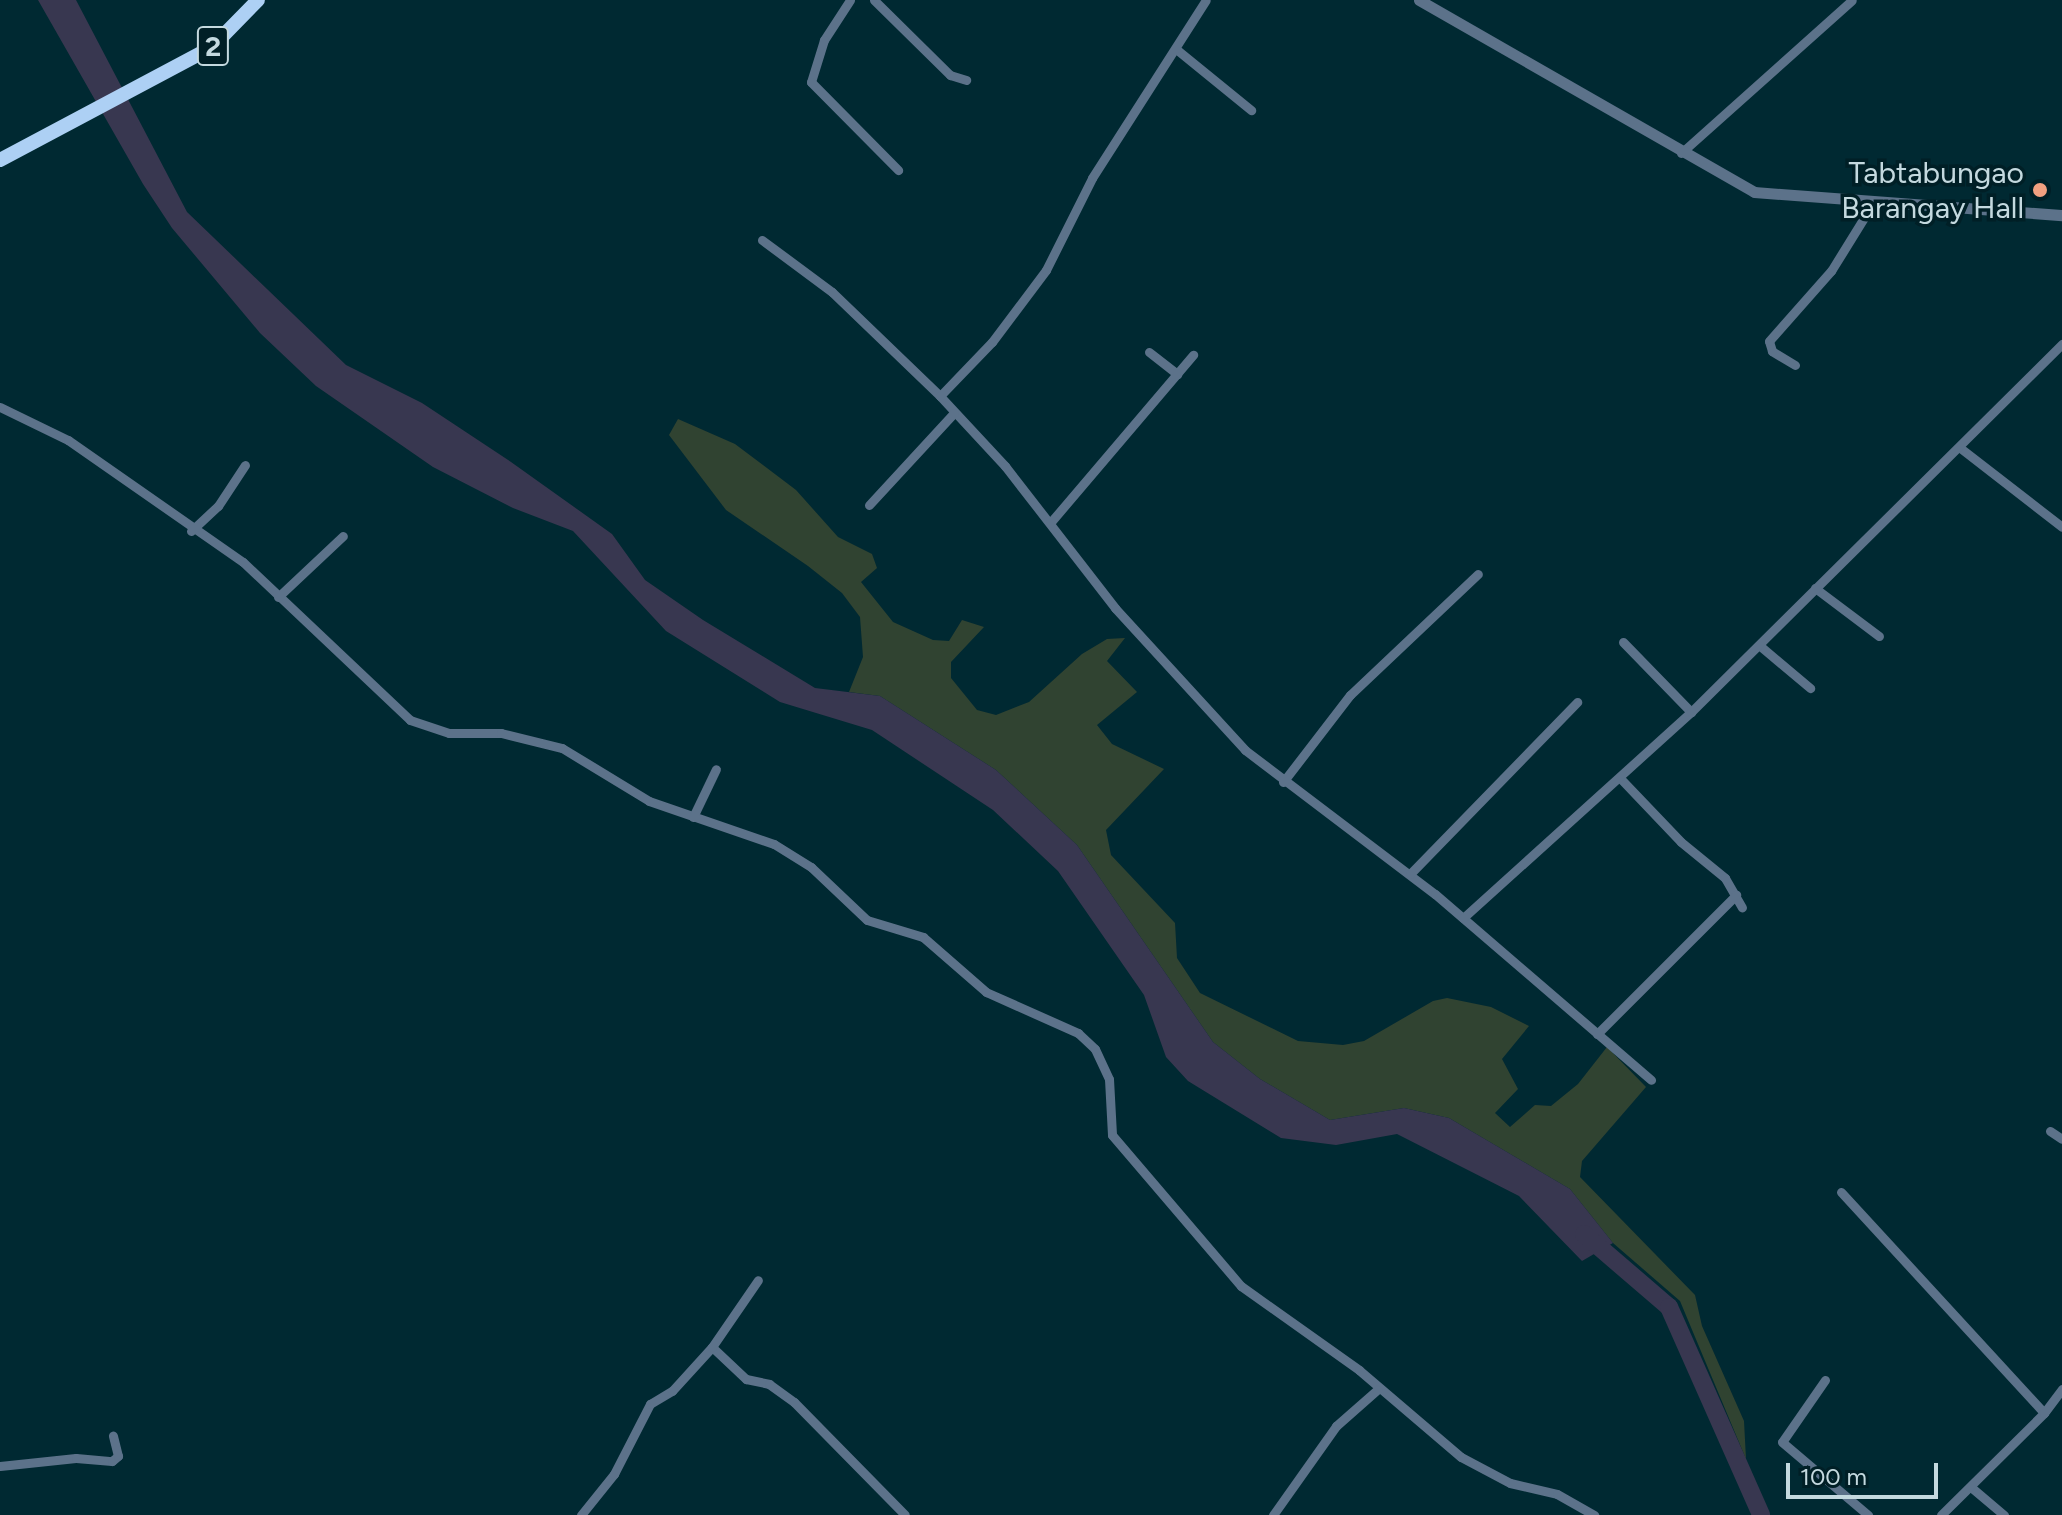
<!DOCTYPE html>
<style>
body{margin:0}
#map{position:relative;width:2062px;height:1515px;overflow:hidden;background:#002932;font-family:Figtree,sans-serif}
div>[style]{position:absolute}
.green>*{inset:0;background:#304331}
.water>*{inset:0;background:#383750}
.river>*{height:18px;margin:-9px;padding:0 9px;transform-origin:9px;border-radius:9px;background:#383750}
.minor>*{height:9px;margin:-4.5px;padding:0 4.5px;transform-origin:4.5px;border-radius:4.5px;background:#5c728a}
.tertiary>*{height:11px;margin:-5.5px;padding:0 5.5px;transform-origin:5.5px;border-radius:5.5px;background:#5c728a}
.trunk>*{height:14px;margin:-7px;padding:0 7px;transform-origin:7px;border-radius:7px;background:#add0f4}
.dots>*{width:22px;height:22px;translate:-50% -50%;box-sizing:border-box;border:4px solid #001f26;border-radius:50%}
span{translate:-50% -50%;white-space:nowrap;text-align:center;line-height:1.15;-webkit-text-stroke:7px #001f26;paint-order:stroke}
.shield-label span{padding:2px 6px;background:#001f26;border:2px solid;border-radius:6px;-webkit-text-stroke-width:0}
.shield-label{font-size:28px;color:#c4d9df;font-weight:700}
.poi-label{font-size:30px;color:#c4d9df}
.right{translate:-100% -50%;text-align:right}
.scale{position:absolute;left:1786px;top:1463px;width:152px;height:36px;box-sizing:border-box;border:4px solid #c4d9df;border-top:0;padding-left:10px;font-size:24px;line-height:28px;white-space:nowrap;color:#c4d9df;-webkit-text-stroke:6px #001f26;paint-order:stroke}
</style>
<div id="map">
<div class="green">
<i style="clip-path:polygon(678px 419px,735px 444px,796px 490px,838px 537px,872px 554px,877px 568px,861px 582px,893px 622px,933px 640px,949px 641px,962px 620px,984px 627px,951px 662px,951px 678px,977px 710px,996px 715px,1029px 702px,1082px 654px,1107px 639px,1125px 638px,1107px 661px,1137px 692px,1097px 725px,1112px 744px,1164px 769px,1106px 830px,1111px 855px,1175px 923px,1177px 958px,1200px 993px,1298px 1041px,1343px 1045px,1364px 1041px,1433px 1001px,1447px 998px,1491px 1007px,1529px 1026px,1502px 1059px,1518px 1089px,1495px 1113px,1510px 1127px,1535px 1105px,1551px 1106px,1578px 1084px,1607px 1047px,1646px 1087px,1582px 1161px,1580px 1177px,1695px 1295px,1702px 1326px,1744px 1421px,1746px 1459px,1680px 1301px,1613px 1243px,1570px 1189px,1449px 1118px,1404px 1108px,1330px 1120px,1260px 1079px,1213px 1042px,1077px 845px,996px 770px,880px 696px,849px 692px,863px 657px,860px 617px,842px 593px,808px 566px,726px 510px,669px 435px)"></i>
</div>
<div class="water">
<i style="clip-path:polygon(38px 0,76px 0,187px 212px,346px 365px,422px 403px,511px 462px,612px 534px,645px 580px,703px 620px,815px 688px,880px 696px,996px 770px,1077px 845px,1213px 1042px,1260px 1079px,1330px 1120px,1404px 1108px,1449px 1118px,1570px 1189px,1613px 1243px,1582px 1261px,1519px 1196px,1397px 1134px,1336px 1145px,1281px 1138px,1188px 1081px,1166px 1057px,1144px 995px,1058px 871px,993px 810px,872px 730px,780px 702px,666px 631px,573px 531px,513px 508px,433px 467px,316px 386px,260px 333px,172px 228px,143px 184px)"></i>
</div>
<div class="river">
<i style="left:1584px;top:1234px;width:112px;rotate:40.7deg"></i>
<i style="left:1669px;top:1307px;width:227px;rotate:66.1deg"></i>
</div>
<div class="minor">
<i style="left:850px;top:0;width:48px;rotate:123deg"></i>
<i style="left:824px;top:40px;width:44px;rotate:107.2deg"></i>
<i style="left:811px;top:82px;width:124px;rotate:45.3deg"></i>
<i style="left:874px;top:0;width:107px;rotate:44.6deg"></i>
<i style="left:950px;top:75px;width:17px;rotate:17deg"></i>
<i style="left:1176px;top:49px;width:97px;rotate:39.1deg"></i>
<i style="left:1681px;top:153px;width:229px;rotate:-41.8deg"></i>
<i style="left:762px;top:240px;width:87px;rotate:36.6deg"></i>
<i style="left:832px;top:292px;width:150px;rotate:43.9deg"></i>
<i style="left:940px;top:396px;width:96px;rotate:47.1deg"></i>
<i style="left:1005px;top:466px;width:180px;rotate:52.2deg"></i>
<i style="left:1115px;top:608px;width:193px;rotate:47.5deg"></i>
<i style="left:1245px;top:750px;width:238px;rotate:37.2deg"></i>
<i style="left:1435px;top:894px;width:285px;rotate:40.7deg"></i>
<i style="left:1149px;top:352px;width:36px;rotate:38deg"></i>
<i style="left:1795px;top:365px;width:27px;rotate:-149deg"></i>
<i style="left:1772px;top:351px;width:10px;rotate:-107deg"></i>
<i style="left:1769px;top:341px;width:94px;rotate:-48.5deg"></i>
<i style="left:1831px;top:271px;width:78px;rotate:-58.2deg"></i>
<i style="left:940px;top:396px;width:75px;rotate:-46.1deg"></i>
<i style="left:992px;top:342px;width:90px;rotate:-53.1deg"></i>
<i style="left:1046px;top:270px;width:103px;rotate:-63.4deg"></i>
<i style="left:1092px;top:178px;width:211px;rotate:-57.4deg"></i>
<i style="left:0;top:407px;width:76px;rotate:25.9deg"></i>
<i style="left:68px;top:440px;width:213px;rotate:34.9deg"></i>
<i style="left:243px;top:562px;width:230px;rotate:43.4deg"></i>
<i style="left:410px;top:720px;width:41px;rotate:18.4deg"></i>
<i style="left:449px;top:733px;width:52px"></i>
<i style="left:501px;top:733px;width:63px;rotate:13.8deg"></i>
<i style="left:562px;top:748px;width:102px;rotate:31.3deg"></i>
<i style="left:649px;top:801px;width:132px;rotate:19deg"></i>
<i style="left:774px;top:844px;width:44px;rotate:31.9deg"></i>
<i style="left:811px;top:867px;width:77px;rotate:43.4deg"></i>
<i style="left:867px;top:920px;width:59px;rotate:16.9deg"></i>
<i style="left:923px;top:937px;width:84px;rotate:41.1deg"></i>
<i style="left:986px;top:992px;width:101px;rotate:24deg"></i>
<i style="left:1078px;top:1033px;width:23px;rotate:43deg"></i>
<i style="left:1095px;top:1049px;width:33px;rotate:65deg"></i>
<i style="left:1109px;top:1079px;width:56px;rotate:86.9deg"></i>
<i style="left:1112px;top:1135px;width:199px;rotate:49.5deg"></i>
<i style="left:1241px;top:1286px;width:145px;rotate:35.4deg"></i>
<i style="left:1359px;top:1370px;width:134px;rotate:40.5deg"></i>
<i style="left:1461px;top:1457px;width:55px;rotate:28deg"></i>
<i style="left:1510px;top:1483px;width:48px;rotate:13.2deg"></i>
<i style="left:1557px;top:1494px;width:43px;rotate:29.6deg"></i>
<i style="left:1959px;top:447px;width:130px;rotate:37.8deg"></i>
<i style="left:869px;top:505px;width:125px;rotate:-47.3deg"></i>
<i style="left:1050px;top:523px;width:221px;rotate:-49.6deg"></i>
<i style="left:191px;top:531px;width:37px;rotate:-43deg"></i>
<i style="left:218px;top:506px;width:49px;rotate:-56.6deg"></i>
<i style="left:1815px;top:588px;width:80px;rotate:36.9deg"></i>
<i style="left:278px;top:597px;width:89px;rotate:-43.2deg"></i>
<i style="left:1623px;top:642px;width:98px;rotate:45.8deg"></i>
<i style="left:1759px;top:645px;width:67px;rotate:40.1deg"></i>
<i style="left:1620px;top:778px;width:88px;rotate:46.4deg"></i>
<i style="left:1681px;top:842px;width:57px;rotate:39.3deg"></i>
<i style="left:1725px;top:878px;width:34px;rotate:60deg"></i>
<i style="left:1283px;top:782px;width:110px;rotate:-52.4deg"></i>
<i style="left:1350px;top:695px;width:176px;rotate:-43.4deg"></i>
<i style="left:693px;top:817px;width:53px;rotate:-64.4deg"></i>
<i style="left:1410px;top:874px;width:240px;rotate:-45.8deg"></i>
<i style="left:1463px;top:918px;width:307px;rotate:-42.1deg"></i>
<i style="left:1691px;top:712px;width:523px;rotate:-44.77deg"></i>
<i style="left:1597px;top:1034px;width:197px;rotate:-45deg"></i>
<i style="left:2050px;top:1131px;width:14px;rotate:34deg"></i>
<i style="left:1841px;top:1192px;width:300px;rotate:47.4deg"></i>
<i style="left:712px;top:1347px;width:47px;rotate:43.3deg"></i>
<i style="left:746px;top:1379px;width:24px;rotate:12deg"></i>
<i style="left:769px;top:1384px;width:31px;rotate:36deg"></i>
<i style="left:794px;top:1402px;width:158px;rotate:45.5deg"></i>
<i style="left:1825px;top:1380px;width:75px;rotate:124.7deg"></i>
<i style="left:1782px;top:1442px;width:113px;rotate:40.3deg"></i>
<i style="left:0;top:1466px;width:76px;rotate:-6deg"></i>
<i style="left:76px;top:1458px;width:36px;rotate:5deg"></i>
<i style="left:112px;top:1461px;width:8px;rotate:-40deg"></i>
<i style="left:118px;top:1456px;width:21px;rotate:-104deg"></i>
<i style="left:1972px;top:1488px;width:42px;rotate:40.2deg"></i>
<i style="left:581px;top:1515px;width:53px;rotate:-51.2deg"></i>
<i style="left:614px;top:1474px;width:79px;rotate:-62.8deg"></i>
<i style="left:650px;top:1404px;width:26px;rotate:-31deg"></i>
<i style="left:672px;top:1391px;width:59px;rotate:-47.7deg"></i>
<i style="left:712px;top:1347px;width:81px;rotate:-55.5deg"></i>
<i style="left:1273px;top:1515px;width:109px;rotate:-54.7deg"></i>
<i style="left:1336px;top:1426px;width:55px;rotate:-41.3deg"></i>
<i style="left:1941px;top:1515px;width:145px;rotate:-44.7deg"></i>
<i style="left:2044px;top:1413px;width:30px;rotate:-53deg"></i>
</div>
<div class="tertiary">
<i style="left:1419px;top:0;width:386px;rotate:29.8deg"></i>
<i style="left:1754px;top:192px;width:309px;rotate:4.3deg"></i>
</div>
<div class="trunk">
<i style="left:0;top:160px;width:239px;rotate:-28deg"></i>
<i style="left:211px;top:48px;width:67px;rotate:-45.6deg"></i>
</div>
<div class="dots">
<i style="left:2040px;top:190px;background:#f2a080"></i>
</div>
<div class="shield-label">
<span style="left:213px;top:46px">2</span>
</div>
<div class="poi-label">
<span class="right" style="left:2024px;top:190px">Tabtabungao<br>Barangay Hall</span>
</div>
<div class="scale">100 m</div>
</div>
